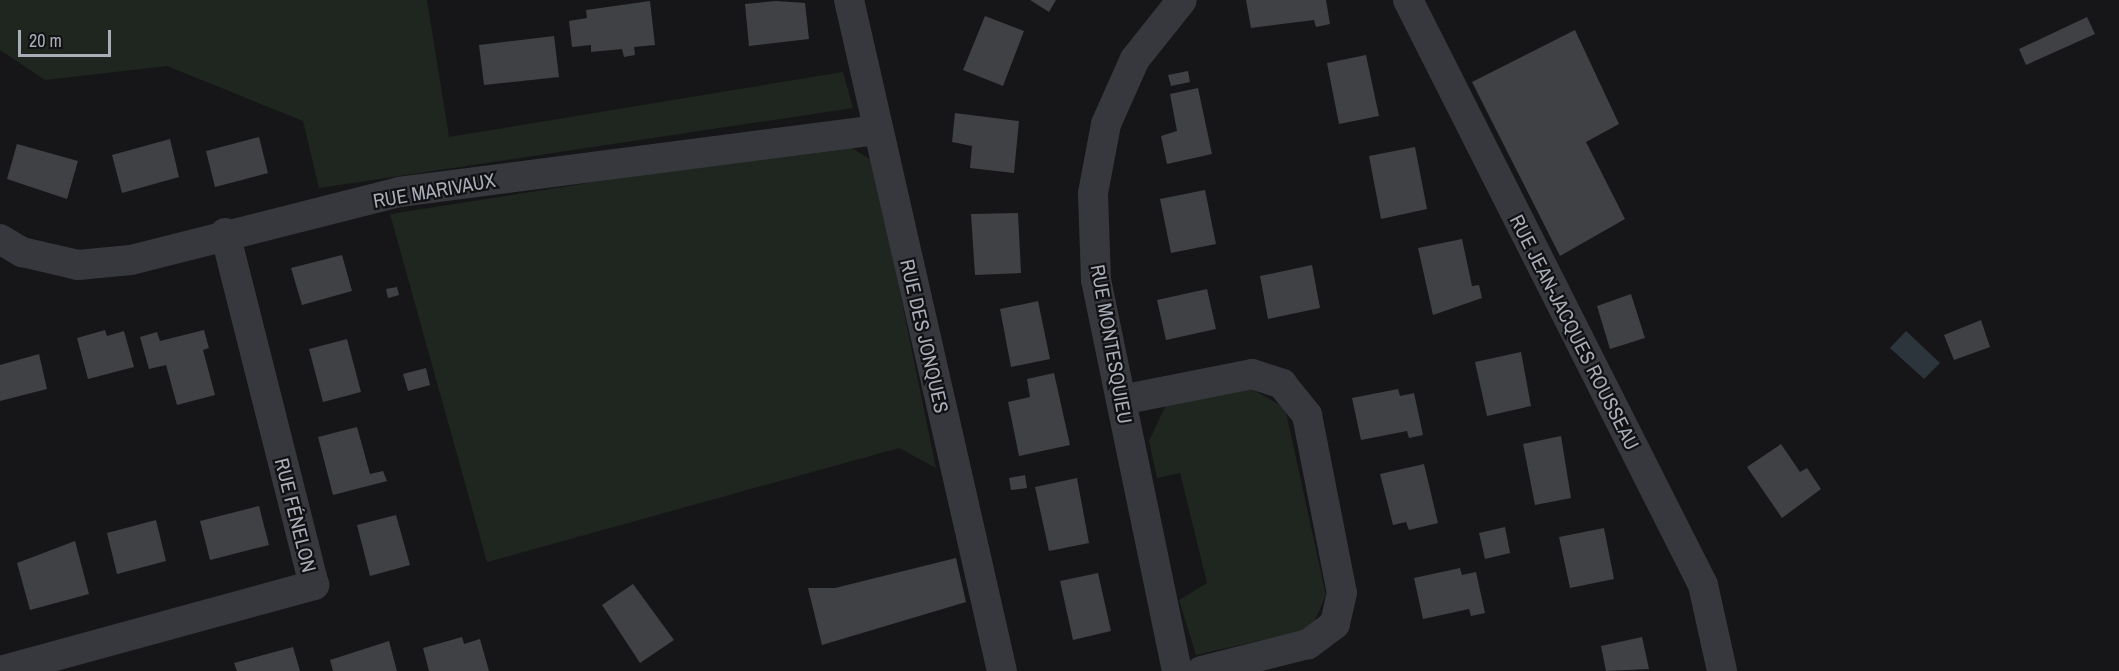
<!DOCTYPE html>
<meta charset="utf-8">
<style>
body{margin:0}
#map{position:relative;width:2119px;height:671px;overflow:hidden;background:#161618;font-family:"Archivo Narrow",sans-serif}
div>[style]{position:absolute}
.green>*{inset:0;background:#1e261f}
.water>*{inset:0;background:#2c353c}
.building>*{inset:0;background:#404145}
.street>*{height:30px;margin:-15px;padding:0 15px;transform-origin:15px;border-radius:15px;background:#37383d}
span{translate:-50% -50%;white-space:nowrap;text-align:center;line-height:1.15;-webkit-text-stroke:4.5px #111113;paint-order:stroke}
.street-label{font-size:20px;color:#a8adb8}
.scale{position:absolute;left:18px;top:30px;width:93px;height:27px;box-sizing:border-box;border:3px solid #a8adb8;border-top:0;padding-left:8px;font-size:18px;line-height:21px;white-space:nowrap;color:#a8adb8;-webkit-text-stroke:4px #111113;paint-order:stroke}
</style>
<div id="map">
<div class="green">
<i style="clip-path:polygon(0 0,427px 0,449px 137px,843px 72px,853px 108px,319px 188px,303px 121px,167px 66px,45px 80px,0 50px)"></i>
<i style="clip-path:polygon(844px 143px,873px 161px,936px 468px,899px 448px,487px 562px,390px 214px)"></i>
<i style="clip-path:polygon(1250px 388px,1285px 408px,1326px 595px,1311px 629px,1196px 655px,1179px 600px,1207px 583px,1180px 473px,1157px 478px,1149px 441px,1166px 405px)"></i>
</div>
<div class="water">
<i style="clip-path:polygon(1906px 331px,1940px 363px,1924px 379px,1890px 348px)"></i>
</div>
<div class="building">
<i style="clip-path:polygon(1030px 0,1056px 0,1049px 12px)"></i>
<i style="clip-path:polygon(1246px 0,1326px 0,1330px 24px,1316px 27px,1314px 20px,1251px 28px)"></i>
<i style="clip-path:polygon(650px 1px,655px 45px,634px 47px,635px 55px,624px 57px,622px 49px,591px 52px,591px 45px,572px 47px,569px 21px,587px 18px,586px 10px)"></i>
<i style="clip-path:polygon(776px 1px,805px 3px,809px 39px,749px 46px,745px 4px)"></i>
<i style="clip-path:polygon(985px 16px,1024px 31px,1003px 86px,963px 70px)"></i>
<i style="clip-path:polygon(2087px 17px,2095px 34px,2026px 65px,2019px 49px)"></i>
<i style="clip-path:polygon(1575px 30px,1619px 124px,1586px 142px,1625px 219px,1560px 256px,1472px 82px)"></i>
<i style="clip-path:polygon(554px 36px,559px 77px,484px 85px,479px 45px)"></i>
<i style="clip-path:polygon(1366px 55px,1379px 116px,1339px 124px,1327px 63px)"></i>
<i style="clip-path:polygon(1188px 71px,1190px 82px,1171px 86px,1168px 75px)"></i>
<i style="clip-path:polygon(1198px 88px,1212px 154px,1167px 164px,1161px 136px,1177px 131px,1170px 94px)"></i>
<i style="clip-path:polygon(955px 113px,1019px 121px,1014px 173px,970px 168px,972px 146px,952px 142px)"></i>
<i style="clip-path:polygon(259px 137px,268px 173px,215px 187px,206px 151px)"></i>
<i style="clip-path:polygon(170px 139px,179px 177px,122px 193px,112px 155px)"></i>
<i style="clip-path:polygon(17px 144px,78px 161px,67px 199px,7px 179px)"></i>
<i style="clip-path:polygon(1415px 147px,1427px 209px,1381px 219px,1369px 156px)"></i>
<i style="clip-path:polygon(1205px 190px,1216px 244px,1171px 253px,1160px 199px)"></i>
<i style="clip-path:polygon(1018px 213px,1021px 273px,975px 275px,971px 214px)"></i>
<i style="clip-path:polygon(1462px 239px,1472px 286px,1479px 285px,1482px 298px,1433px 315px,1418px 248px)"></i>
<i style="clip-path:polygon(342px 255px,352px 291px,302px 305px,291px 268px)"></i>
<i style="clip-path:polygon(1312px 265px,1320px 308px,1268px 319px,1260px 276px)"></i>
<i style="clip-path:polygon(397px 287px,399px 295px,388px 298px,386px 289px)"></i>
<i style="clip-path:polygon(1207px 289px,1216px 329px,1166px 340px,1157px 300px)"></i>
<i style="clip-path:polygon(1631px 294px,1645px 338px,1610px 349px,1597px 306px)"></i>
<i style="clip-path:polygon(1038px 301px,1050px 359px,1011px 367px,1000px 309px)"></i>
<i style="clip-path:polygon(1981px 320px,1990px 347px,1954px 360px,1944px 335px)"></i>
<i style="clip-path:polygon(105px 330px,107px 336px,124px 331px,134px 367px,88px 379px,77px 338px)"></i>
<i style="clip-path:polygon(204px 330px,209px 348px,203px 350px,215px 395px,177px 405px,166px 365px,149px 369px,140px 337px,157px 332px,160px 341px)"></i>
<i style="clip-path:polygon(347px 339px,361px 392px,323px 402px,309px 349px)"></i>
<i style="clip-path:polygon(1521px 352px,1531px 406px,1487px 416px,1475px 362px)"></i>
<i style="clip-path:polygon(39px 354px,47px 389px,0 401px,0 365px)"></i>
<i style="clip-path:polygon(426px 368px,430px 385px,408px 391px,403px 374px)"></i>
<i style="clip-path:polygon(1054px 373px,1070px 445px,1019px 456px,1008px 402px,1030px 397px,1027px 379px)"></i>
<i style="clip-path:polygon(1398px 389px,1400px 396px,1414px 393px,1423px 435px,1409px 438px,1407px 431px,1361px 440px,1352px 398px)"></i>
<i style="clip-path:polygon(357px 427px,370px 474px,383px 471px,387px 481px,333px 495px,318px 437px)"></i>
<i style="clip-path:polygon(1561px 436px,1571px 498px,1535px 505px,1523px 444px)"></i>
<i style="clip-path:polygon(1781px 444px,1800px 472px,1807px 468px,1821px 489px,1782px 518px,1747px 467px)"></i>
<i style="clip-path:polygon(1424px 464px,1438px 523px,1409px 530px,1406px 522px,1393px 525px,1380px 474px)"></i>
<i style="clip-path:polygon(1025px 475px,1027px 488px,1011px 490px,1009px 478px)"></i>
<i style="clip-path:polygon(1077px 478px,1089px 543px,1049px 551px,1035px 487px)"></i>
<i style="clip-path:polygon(259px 506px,269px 545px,210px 560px,200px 521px)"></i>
<i style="clip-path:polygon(396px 515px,410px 565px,370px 576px,357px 525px)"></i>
<i style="clip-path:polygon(156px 520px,166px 561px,117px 574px,107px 533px)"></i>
<i style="clip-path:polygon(1505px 527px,1510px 553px,1485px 559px,1479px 533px)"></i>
<i style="clip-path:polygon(1604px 528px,1614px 579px,1570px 588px,1559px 537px)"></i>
<i style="clip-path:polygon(75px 541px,89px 594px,30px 610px,17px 563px)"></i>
<i style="clip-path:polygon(956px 558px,966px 602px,822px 645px,808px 588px,835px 588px)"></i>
<i style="clip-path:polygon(1460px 568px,1462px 575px,1476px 572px,1485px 613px,1471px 616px,1469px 609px,1423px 619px,1414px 578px)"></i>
<i style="clip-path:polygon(1098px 573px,1111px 631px,1073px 640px,1060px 581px)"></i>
<i style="clip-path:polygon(633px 584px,674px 640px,640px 663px,602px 605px)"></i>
<i style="clip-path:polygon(462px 637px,464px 644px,480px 639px,489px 671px,429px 671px,423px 648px)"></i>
<i style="clip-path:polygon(1642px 637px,1649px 669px,1606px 671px,1601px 646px)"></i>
<i style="clip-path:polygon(389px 641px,397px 671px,333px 671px,330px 660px)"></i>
<i style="clip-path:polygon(293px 647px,300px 671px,237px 671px,234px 663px)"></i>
</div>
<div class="street">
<i style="left:849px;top:0;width:688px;rotate:77.16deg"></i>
<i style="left:1408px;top:0;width:655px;rotate:63.24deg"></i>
<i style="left:1703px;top:585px;width:88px;rotate:77.5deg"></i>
<i style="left:0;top:239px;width:26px;rotate:31deg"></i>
<i style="left:22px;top:252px;width:57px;rotate:13.1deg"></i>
<i style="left:78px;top:265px;width:53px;rotate:-5.4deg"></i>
<i style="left:131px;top:260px;width:276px;rotate:-14.2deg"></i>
<i style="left:399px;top:192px;width:483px;rotate:-7.4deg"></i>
<i style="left:1121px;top:400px;width:134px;rotate:-11.2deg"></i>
<i style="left:1252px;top:374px;width:32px;rotate:18deg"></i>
<i style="left:1282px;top:384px;width:40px;rotate:51deg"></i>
<i style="left:1307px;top:415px;width:181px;rotate:78.9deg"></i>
<i style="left:1342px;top:593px;width:32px;rotate:103deg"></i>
<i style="left:1335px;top:624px;width:34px;rotate:143deg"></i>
<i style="left:1308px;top:644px;width:110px;rotate:165.8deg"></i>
<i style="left:0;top:671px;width:326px;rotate:-15.3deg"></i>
<i style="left:314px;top:585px;width:363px;rotate:-104.2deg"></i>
<i style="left:1177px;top:671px;width:399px;rotate:-101.7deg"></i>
<i style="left:1096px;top:280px;width:87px;rotate:-92deg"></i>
<i style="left:1093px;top:193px;width:70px;rotate:-79.3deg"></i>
<i style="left:1106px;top:124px;width:71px;rotate:-66deg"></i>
<i style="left:1135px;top:59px;width:75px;rotate:-51.5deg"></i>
</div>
<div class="street-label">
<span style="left:434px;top:190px;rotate:-10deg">RUE MARIVAUX</span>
<span style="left:1575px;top:332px;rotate:63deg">RUE JEAN-JACQUES ROUSSEAU</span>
<span style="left:925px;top:336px;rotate:77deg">RUE DES JONQUES</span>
<span style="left:1112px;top:344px;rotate:80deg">RUE MONTESQUIEU</span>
<span style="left:296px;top:515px;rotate:76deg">RUE FÉNELON</span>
</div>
<div class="scale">20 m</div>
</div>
